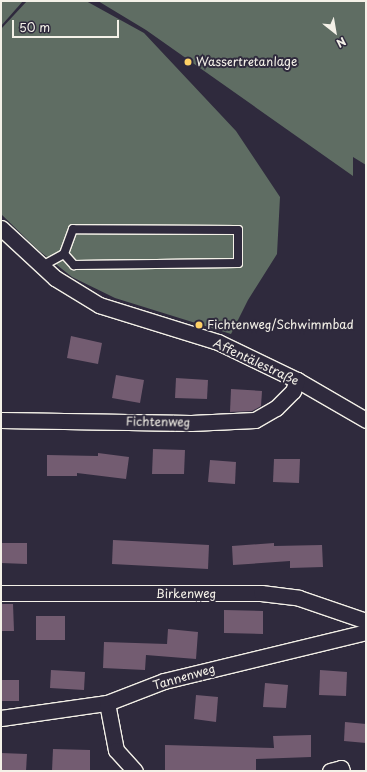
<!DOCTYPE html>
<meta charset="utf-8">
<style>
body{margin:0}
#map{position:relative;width:367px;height:772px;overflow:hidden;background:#2f2a3d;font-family:"Playpen Sans",sans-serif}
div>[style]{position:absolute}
.green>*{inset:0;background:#5f6d63}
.building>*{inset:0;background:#735c71}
.roads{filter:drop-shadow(1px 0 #f4f1e8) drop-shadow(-1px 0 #f4f1e8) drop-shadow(0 1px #f4f1e8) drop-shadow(0 -1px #f4f1e8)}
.lane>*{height:8px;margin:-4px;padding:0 4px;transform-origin:4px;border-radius:4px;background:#2f2a3d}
.street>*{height:15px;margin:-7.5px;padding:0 7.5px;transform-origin:7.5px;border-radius:7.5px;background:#2f2a3d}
.dots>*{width:11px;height:11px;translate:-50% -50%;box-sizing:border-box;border:2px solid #2f2a3d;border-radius:50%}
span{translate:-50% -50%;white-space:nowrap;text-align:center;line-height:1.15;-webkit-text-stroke:4px #2f2a3d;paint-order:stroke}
.poi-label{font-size:12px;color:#f4f1e8}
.left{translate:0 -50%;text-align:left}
.street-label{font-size:12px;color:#f4f1e8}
.frame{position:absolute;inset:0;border:2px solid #f4f1e8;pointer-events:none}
.north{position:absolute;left:315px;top:12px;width:40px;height:40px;-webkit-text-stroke:3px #2f2a3d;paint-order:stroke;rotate:149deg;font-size:11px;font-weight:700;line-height:16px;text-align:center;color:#f4f1e8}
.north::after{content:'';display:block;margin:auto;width:14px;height:18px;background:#f4f1e8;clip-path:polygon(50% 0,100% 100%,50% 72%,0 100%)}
.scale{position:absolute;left:12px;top:20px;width:107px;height:18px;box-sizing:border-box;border:2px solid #f4f1e8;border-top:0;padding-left:5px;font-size:12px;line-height:14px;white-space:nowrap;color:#f4f1e8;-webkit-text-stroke:3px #2f2a3d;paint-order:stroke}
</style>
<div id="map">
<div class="green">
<i style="clip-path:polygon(1px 1px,23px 1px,1px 26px)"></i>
<i style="clip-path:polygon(27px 1px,86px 1px,144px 33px,236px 131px,280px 197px,277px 254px,248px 300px,231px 334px,115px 298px,72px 277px,37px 249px,1px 214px,1px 29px)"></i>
<i style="clip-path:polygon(98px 1px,366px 1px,366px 165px,353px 157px,353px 176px,146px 30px)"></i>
</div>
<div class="building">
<i style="clip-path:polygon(71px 336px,102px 343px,98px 364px,67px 358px)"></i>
<i style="clip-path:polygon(116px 375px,144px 380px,140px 403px,112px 398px)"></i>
<i style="clip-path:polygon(176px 378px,208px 380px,207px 399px,175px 398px)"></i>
<i style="clip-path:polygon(231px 389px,262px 391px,261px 406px,252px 411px,230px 412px)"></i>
<i style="clip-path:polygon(153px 449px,185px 450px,184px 474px,152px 474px)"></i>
<i style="clip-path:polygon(98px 453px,129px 457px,126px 479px,77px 473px,77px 476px,47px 476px,47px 455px,98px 456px)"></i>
<i style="clip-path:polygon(274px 459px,300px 459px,299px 483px,273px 482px)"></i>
<i style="clip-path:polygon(210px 460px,236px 462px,235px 484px,208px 482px)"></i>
<i style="clip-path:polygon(113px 540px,209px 545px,208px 569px,112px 564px)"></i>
<i style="clip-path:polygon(1px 543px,27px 543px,27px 564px,1px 563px)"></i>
<i style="clip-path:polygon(274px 543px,274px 546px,322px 545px,323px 567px,290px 568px,290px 561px,233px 565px,232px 546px)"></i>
<i style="clip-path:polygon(1px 604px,13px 604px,14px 631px,1px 631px)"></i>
<i style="clip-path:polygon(224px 610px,263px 611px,263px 634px,224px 633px)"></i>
<i style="clip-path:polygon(36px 616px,65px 616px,65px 640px,36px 640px)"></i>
<i style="clip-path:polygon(168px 629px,198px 632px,196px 659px,146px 655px,145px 670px,103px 668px,104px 642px,167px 644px)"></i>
<i style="clip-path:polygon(51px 670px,85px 672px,84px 690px,50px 688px)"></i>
<i style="clip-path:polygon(320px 670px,347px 672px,346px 696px,319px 695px)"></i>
<i style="clip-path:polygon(1px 680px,19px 680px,19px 701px,1px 701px)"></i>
<i style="clip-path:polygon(265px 683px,288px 685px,286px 708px,263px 707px)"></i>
<i style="clip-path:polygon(196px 695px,218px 697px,216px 722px,194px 719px)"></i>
<i style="clip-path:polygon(345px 722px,366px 724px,366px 743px,344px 741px)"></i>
<i style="clip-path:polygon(311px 735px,311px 757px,256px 759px,256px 770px,165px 771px,165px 745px,274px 748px,273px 736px)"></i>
<i style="clip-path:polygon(53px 749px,90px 750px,90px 771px,52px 771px)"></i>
<i style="clip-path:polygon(1px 753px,27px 754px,26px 771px,1px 771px)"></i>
</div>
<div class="roads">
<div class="lane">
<i style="left:42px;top:266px;width:25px;rotate:-29deg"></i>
<i style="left:64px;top:254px;width:15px;rotate:48deg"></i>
<i style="left:74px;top:265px;width:164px;rotate:-0.7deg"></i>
<i style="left:238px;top:263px;width:33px;rotate:-90deg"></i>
<i style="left:238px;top:230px;width:165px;rotate:-179.7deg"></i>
<i style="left:73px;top:229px;width:27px;rotate:110deg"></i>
</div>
<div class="street">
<i style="left:1px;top:228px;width:74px;rotate:42.8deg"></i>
<i style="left:55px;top:278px;width:52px;rotate:31.5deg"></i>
<i style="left:99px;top:305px;width:125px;rotate:17.3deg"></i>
<i style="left:218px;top:342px;width:88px;rotate:25.7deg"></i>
<i style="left:297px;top:380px;width:80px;rotate:30.1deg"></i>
<i style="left:1px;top:420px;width:190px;rotate:0.9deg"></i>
<i style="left:191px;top:423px;width:64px;rotate:-2.7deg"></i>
<i style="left:255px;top:420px;width:24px;rotate:-30deg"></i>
<i style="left:276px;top:408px;width:24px;rotate:-45deg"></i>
<i style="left:293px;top:391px;width:12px;rotate:-70deg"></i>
<i style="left:1px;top:593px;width:260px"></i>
<i style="left:261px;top:593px;width:38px;rotate:7deg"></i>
<i style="left:299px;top:598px;width:71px;rotate:18.9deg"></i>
<i style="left:107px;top:703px;width:48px;rotate:79.2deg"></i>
<i style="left:116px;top:750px;width:28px;rotate:48deg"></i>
<i style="left:1px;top:718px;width:107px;rotate:-8.1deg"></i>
<i style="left:107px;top:703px;width:61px;rotate:-21.1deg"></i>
<i style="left:164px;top:681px;width:208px;rotate:-13.6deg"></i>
<i style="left:330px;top:771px;width:11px;rotate:-15deg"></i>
<i style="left:341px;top:768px;width:3px;rotate:72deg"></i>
</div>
</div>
<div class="dots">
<i style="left:188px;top:62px;background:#ffd166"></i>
<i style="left:199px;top:325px;background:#ffd166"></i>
</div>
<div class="poi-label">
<span class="left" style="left:196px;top:62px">Wassertretanlage</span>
<span class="left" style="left:207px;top:325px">Fichtenweg/Schwimmbad</span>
</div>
<div class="street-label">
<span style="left:256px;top:362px;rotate:25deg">Affentälestraße</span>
<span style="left:158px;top:422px;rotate:1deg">Fichtenweg</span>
<span style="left:186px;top:594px">Birkenweg</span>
<span style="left:184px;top:677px;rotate:-16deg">Tannenweg</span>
</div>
<div class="frame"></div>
<div class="north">N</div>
<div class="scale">50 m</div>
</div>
